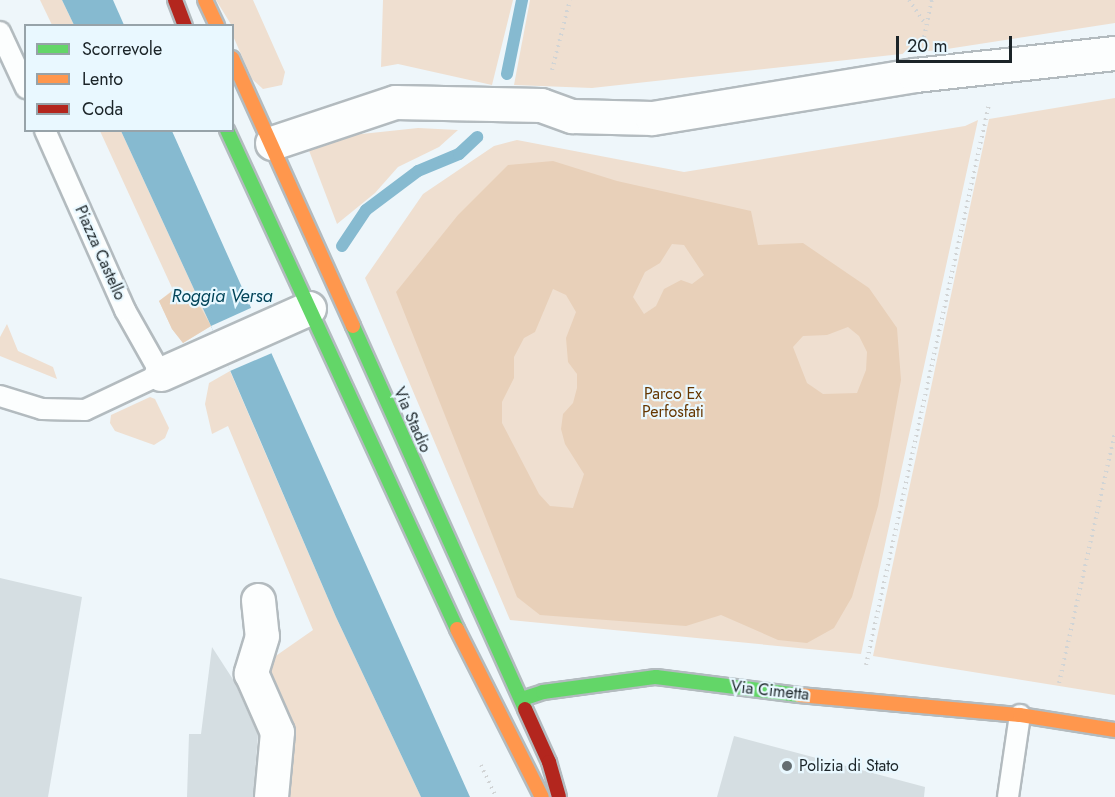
<!DOCTYPE html>
<style>
body{margin:0}
#map{position:relative;width:1115px;height:797px;overflow:hidden;background:#eef6fa;font-family:Jost,sans-serif}
div>[style]{position:absolute}
.green>*{inset:0;background:#efdfd0}
.forest>*{inset:0;background:#e8d0b9}
.water>*{inset:0;background:#86bad0}
.pier>*{inset:0;background:#eef6fa}
.stream>*{height:12px;margin:-6px;padding:0 6px;transform-origin:6px;border-radius:6px;background:#86bad0}
.building>*{inset:0;background:#d5dee2}
.path>*{height:4px;margin-top:-2px;transform-origin:0;background:repeating-linear-gradient(90deg,#d1d4d5 0 1.5px,transparent 0 6px)}
.roads{filter:drop-shadow(2px 0 #b3bbbf) drop-shadow(-2px 0 #b3bbbf) drop-shadow(0 2px #b3bbbf) drop-shadow(0 -2px #b3bbbf)}
.lane>*{height:20px;margin:-10px;padding:0 10px;transform-origin:10px;border-radius:10px;background:#fcfefe}
.street>*{height:33px;margin:-16.5px;padding:0 16.5px;transform-origin:16.5px;border-radius:16.5px;background:#fcfefe}
.fast>*{height:14px;margin:-7px;padding:0 7px;transform-origin:7px;border-radius:7px;background:#63d668}
.slow>*{height:14px;margin:-7px;padding:0 7px;transform-origin:7px;border-radius:7px;background:#ff974d}
.jam>*{height:14px;margin:-7px;padding:0 7px;transform-origin:7px;border-radius:7px;background:#b3261e}
.dots>*{width:16px;height:16px;translate:-50% -50%;box-sizing:border-box;border:3px solid #e9f8ff;border-radius:50%}
span{translate:-50% -50%;white-space:nowrap;text-align:center;line-height:1.15;-webkit-text-stroke:4.5px #e9f8ff;paint-order:stroke}
.street-label{font-size:16px;color:#1b2428}
.park-label{font-size:16px;color:#653600}
.poi-label{font-size:16px;color:#1b2428}
.left{translate:0 -50%;text-align:left}
.water-label{font-size:18px;color:#024459;font-style:italic}
.legend{position:absolute;left:24px;top:24px;width:210px;height:108px;box-sizing:border-box;background:#e9f8ff;border:2px solid #97a3a9;margin:0;padding:8px 10px;list-style:none;font-size:18px;color:#1b2428}
.legend li{display:flex;align-items:center;gap:12px;height:30px}
.legend b{width:30px;border:2px solid #97a3a9}
.scale{position:absolute;left:896px;top:36px;width:116px;height:27px;box-sizing:border-box;border:3px solid #1b2428;border-top:0;padding-left:8px;font-size:18px;line-height:21px;white-space:nowrap;color:#1b2428;-webkit-text-stroke:4px #e9f8ff;paint-order:stroke}
</style>
<div id="map">
<div class="green">
<i style="clip-path:polygon(40px 0,62px 0,74px 25px,52px 25px)"></i>
<i style="clip-path:polygon(216px 0,253px 0,285px 72px,282px 85px,263px 89px,252px 79px,233px 36px,232px 26px)"></i>
<i style="clip-path:polygon(383px 0,513px 0,492px 85px,398px 64px,381px 67px)"></i>
<i style="clip-path:polygon(530px 0,1115px 0,1115px 23px,947px 49px,592px 88px,514px 85px)"></i>
<i style="clip-path:polygon(1115px 98px,1115px 695px,873px 656px,989px 119px)"></i>
<i style="clip-path:polygon(978px 120px,861px 654px,510px 620px,365px 278px,423px 194px,494px 146px,517px 140px,684px 172px,965px 126px)"></i>
<i style="clip-path:polygon(418px 128px,458px 130px,439px 147px,398px 167px,375px 193px,337px 224px,305px 140px)"></i>
<i style="clip-path:polygon(100px 131px,121px 131px,211px 326px,183px 343px,172px 329px,159px 301px,173px 290px)"></i>
<i style="clip-path:polygon(7px 324px,18px 351px,53px 367px,57px 379px,0 356px,0 337px)"></i>
<i style="clip-path:polygon(230px 371px,336px 617px,421px 797px,286px 797px,257px 669px,313px 630px,228px 426px,212px 434px,205px 404px,209px 383px)"></i>
<i style="clip-path:polygon(150px 397px,155px 399px,169px 428px,165px 438px,154px 445px,115px 431px,110px 423px,111px 415px)"></i>
</div>
<div class="forest">
<i style="clip-path:polygon(evenodd,553px 161px,617px 181px,751px 211px,758px 245px,803px 243px,869px 288px,897px 328px,901px 380px,878px 506px,852px 597px,834px 628px,807px 643px,778px 640px,721px 615px,686px 626px,540px 615px,517px 597px,396px 292px,458px 215px,508px 165px,553px 161px,672px 244px,684px 245px,704px 275px,692px 284px,681px 280px,664px 289px,656px 306px,644px 314px,633px 297px,645px 272px,660px 263px,672px 244px,553px 161px,553px 289px,566px 295px,576px 312px,566px 338px,568px 362px,577px 374px,577px 388px,573px 403px,563px 414px,561px 429px,565px 444px,584px 474px,573px 508px,550px 506px,539px 494px,502px 423px,502px 402px,514px 378px,514px 357px,524px 338px,535px 332px,553px 289px,553px 161px,848px 327px,859px 336px,867px 352px,866px 370px,857px 393px,823px 394px,807px 383px,793px 347px,803px 336px,827px 335px,848px 327px)"></i>
<i style="clip-path:polygon(174px 290px,183px 302px,201px 308px,211px 326px,183px 343px,172px 329px,159px 301px)"></i>
</div>
<div class="water">
<i style="clip-path:polygon(62px 0,113px 0,124px 25px,74px 25px)"></i>
<i style="clip-path:polygon(121px 131px,172px 131px,470px 797px,421px 797px,336px 617px,211px 326px)"></i>
</div>
<div class="pier">
<i style="clip-path:polygon(253px 307px,272px 353px,230px 371px,211px 326px)"></i>
</div>
<div class="stream">
<i style="left:507px;top:74px;width:76px;rotate:-78.5deg"></i>
<i style="left:342px;top:246px;width:43px;rotate:-56.3deg"></i>
<i style="left:366px;top:210px;width:65px;rotate:-36.9deg"></i>
<i style="left:418px;top:171px;width:44px;rotate:-22.5deg"></i>
<i style="left:459px;top:154px;width:25px;rotate:-43deg"></i>
</div>
<div class="building">
<i style="clip-path:polygon(0 578px,82px 597px,48px 797px,0 797px)"></i>
<i style="clip-path:polygon(212px 647px,234px 681px,258px 735px,253px 797px,187px 797px,189px 734px,201px 734px)"></i>
<i style="clip-path:polygon(734px 736px,925px 787px,924px 797px,717px 797px)"></i>
</div>
<div class="path">
<i style="left:909px;top:0;width:30px;rotate:56deg"></i>
<i style="left:924px;top:37px;width:38px;rotate:-78deg"></i>
<i style="left:552px;top:70px;width:72px;rotate:-75.6deg"></i>
<i style="left:866px;top:665px;width:574px;rotate:-77.63deg"></i>
<i style="left:1059px;top:683px;width:257px;rotate:-77.4deg"></i>
<i style="left:481px;top:765px;width:35px;rotate:65deg"></i>
</div>
<div class="roads">
<div class="lane">
<i style="left:0;top:32px;width:62px;rotate:65.1deg"></i>
<i style="left:0;top:396px;width:44px;rotate:17.2deg"></i>
<i style="left:42px;top:409px;width:43px;rotate:1.3deg"></i>
<i style="left:85px;top:410px;width:84px;rotate:-25.3deg"></i>
<i style="left:161px;top:374px;width:73px;rotate:-119.4deg"></i>
<i style="left:125px;top:310px;width:197px;rotate:-114deg"></i>
<i style="left:1008px;top:797px;width:83px;rotate:-81.7deg"></i>
</div>
<div class="street">
<i style="left:272px;top:143px;width:130px;rotate:-18.4deg"></i>
<i style="left:395px;top:102px;width:146px;rotate:1.2deg"></i>
<i style="left:541px;top:105px;width:33px;rotate:20deg"></i>
<i style="left:572px;top:116px;width:80px;rotate:1.4deg"></i>
<i style="left:652px;top:118px;width:266px;rotate:-9.3deg"></i>
<i style="left:915px;top:75px;width:201px;rotate:-6.3deg"></i>
<i style="left:161px;top:374px;width:162px;rotate:-24deg"></i>
<i style="left:258px;top:600px;width:36px;rotate:84deg"></i>
<i style="left:262px;top:636px;width:39px;rotate:107deg"></i>
<i style="left:251px;top:673px;width:64px;rotate:66.2deg"></i>
<i style="left:277px;top:732px;width:65px;rotate:95.3deg"></i>
</div>
<div class="fast">
<i style="left:227px;top:130px;width:549px;rotate:65.25deg"></i>
<i style="left:353px;top:326px;width:420px;rotate:65.8deg"></i>
<i style="left:522px;top:699px;width:22px;rotate:-18deg"></i>
<i style="left:543px;top:692px;width:114px;rotate:-7.6deg"></i>
<i style="left:656px;top:677px;width:144px;rotate:7.2deg"></i>
</div>
<div class="slow">
<i style="left:205px;top:0;width:29px;rotate:65deg"></i>
<i style="left:232px;top:58px;width:294px;rotate:65.7deg"></i>
<i style="left:457px;top:629px;width:188px;rotate:63.2deg"></i>
<i style="left:799px;top:695px;width:222px;rotate:5.2deg"></i>
<i style="left:1020px;top:715px;width:96px;rotate:9deg"></i>
</div>
<div class="jam">
<i style="left:175px;top:0;width:28px;rotate:69deg"></i>
<i style="left:525px;top:709px;width:58px;rotate:65.6deg"></i>
<i style="left:549px;top:762px;width:36px;rotate:74deg"></i>
</div>
</div>
<div class="dots">
<i style="left:787px;top:766px;background:#656e72"></i>
</div>
<div class="street-label">
<span style="left:100px;top:253px;rotate:66deg">Piazza Castello</span>
<span style="left:412px;top:420px;rotate:66deg">Via Stadio</span>
<span style="left:770px;top:691px;rotate:6deg">Via Cimetta</span>
</div>
<div class="park-label">
<span style="left:673px;top:403px">Parco Ex<br>Perfosfati</span>
</div>
<div class="poi-label">
<span class="left" style="left:799px;top:766px">Polizia di Stato</span>
</div>
<div class="water-label">
<span style="left:222px;top:296px">Roggia Versa</span>
</div>
<ul class="legend">
<li><b style="height:8px;background:#63d668"></b>Scorrevole</li>
<li><b style="height:8px;background:#ff974d"></b>Lento</li>
<li><b style="height:8px;background:#b3261e"></b>Coda</li>
</ul>
<div class="scale">20 m</div>
</div>
